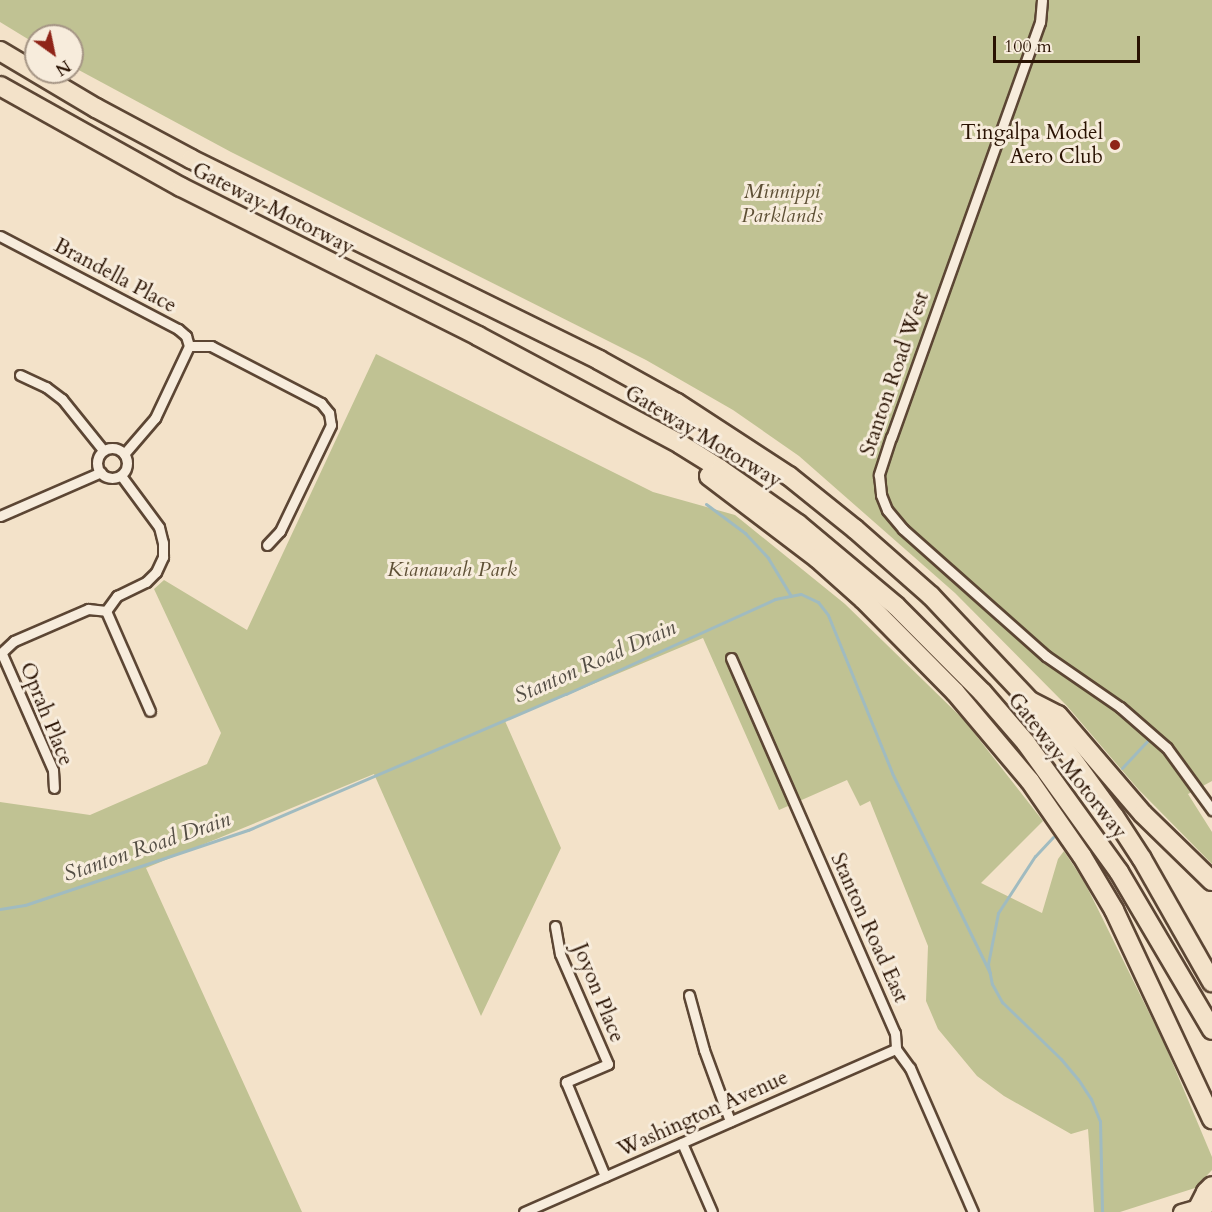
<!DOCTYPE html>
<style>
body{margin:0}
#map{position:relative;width:1212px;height:1212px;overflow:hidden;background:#f3e2c9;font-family:Cardo,serif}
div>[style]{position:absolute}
.green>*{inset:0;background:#c0c293}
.stream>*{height:3px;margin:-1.5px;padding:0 1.5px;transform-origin:1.5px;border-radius:1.5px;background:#a0bbc0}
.roads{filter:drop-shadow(2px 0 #5c4634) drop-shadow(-2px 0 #5c4634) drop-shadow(0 2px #5c4634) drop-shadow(0 -2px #5c4634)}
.street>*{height:9px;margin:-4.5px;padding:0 4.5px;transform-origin:4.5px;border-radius:4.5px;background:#f7ecdc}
.street>.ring{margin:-4.5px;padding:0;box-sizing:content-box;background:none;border:9px solid #f7ecdc;border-radius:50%}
.primary>*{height:15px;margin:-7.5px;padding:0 7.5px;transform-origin:7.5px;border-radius:7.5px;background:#f3e2c9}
.highway>*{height:18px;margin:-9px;padding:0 9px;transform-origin:9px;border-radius:9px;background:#f3e2c9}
.dots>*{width:16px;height:16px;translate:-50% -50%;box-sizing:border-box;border:3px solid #f7ecdc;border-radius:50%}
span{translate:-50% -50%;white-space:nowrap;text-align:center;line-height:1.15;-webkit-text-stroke:6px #f7ecdc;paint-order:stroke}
.poi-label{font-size:21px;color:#291202}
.right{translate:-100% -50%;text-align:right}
.park-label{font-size:21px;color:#5e5035;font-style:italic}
.street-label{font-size:21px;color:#291202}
.water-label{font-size:22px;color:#534d44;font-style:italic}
.north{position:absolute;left:24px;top:24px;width:60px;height:60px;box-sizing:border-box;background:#f7ecdc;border:2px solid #a59585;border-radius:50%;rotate:147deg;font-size:16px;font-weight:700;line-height:24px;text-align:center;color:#291202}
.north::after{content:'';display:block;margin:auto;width:21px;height:27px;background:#8f2418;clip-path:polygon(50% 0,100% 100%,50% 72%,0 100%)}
.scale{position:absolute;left:993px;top:36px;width:147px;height:27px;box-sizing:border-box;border:3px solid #291202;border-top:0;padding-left:8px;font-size:18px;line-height:21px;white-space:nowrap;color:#291202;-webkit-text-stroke:4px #f7ecdc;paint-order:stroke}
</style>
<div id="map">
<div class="green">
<i style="clip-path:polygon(0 0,1212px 0,1212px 781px,1188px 794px,1212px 832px,1212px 864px,1138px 789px,1067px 706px,955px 593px,799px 456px,733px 410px,646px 360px,231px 152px,75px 68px,72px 66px,72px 36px,36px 36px,36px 44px,0 22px)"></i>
<i style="clip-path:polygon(376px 354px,653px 492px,735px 515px,845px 604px,964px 720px,1043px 821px,981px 883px,1042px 913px,1058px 859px,1064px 851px,1085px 883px,1165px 1045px,1212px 1157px,1212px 1170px,1195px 1188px,1120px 1212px,1094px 1212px,1088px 1129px,1071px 1134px,1004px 1096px,977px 1076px,938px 1029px,926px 1001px,928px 946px,870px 801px,860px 806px,847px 780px,779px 810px,703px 638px,505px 721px,561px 848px,481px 1016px,374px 774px,146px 868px,302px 1212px,0 1212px,0 802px,90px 815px,207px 764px,221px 733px,154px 589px,164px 580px,247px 630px)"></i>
</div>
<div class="stream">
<i style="left:706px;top:504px;width:49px;rotate:36.6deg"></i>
<i style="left:745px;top:533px;width:34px;rotate:47deg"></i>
<i style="left:768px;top:558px;width:44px;rotate:58.8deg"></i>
<i style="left:1122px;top:768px;width:37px;rotate:-47deg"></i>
<i style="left:1053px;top:837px;width:26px;rotate:133deg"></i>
<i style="left:1035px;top:856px;width:68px;rotate:123deg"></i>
<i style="left:998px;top:913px;width:52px;rotate:101.1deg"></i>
<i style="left:988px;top:964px;width:20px;rotate:79deg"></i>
<i style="left:992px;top:984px;width:21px;rotate:61deg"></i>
<i style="left:1002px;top:1002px;width:82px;rotate:44deg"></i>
<i style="left:1061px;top:1059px;width:26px;rotate:50deg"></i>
<i style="left:1078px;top:1079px;width:24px;rotate:57deg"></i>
<i style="left:1091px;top:1099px;width:24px;rotate:68deg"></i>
<i style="left:1100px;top:1121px;width:91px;rotate:88.7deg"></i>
<i style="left:0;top:909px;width:25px;rotate:-9deg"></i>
<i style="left:25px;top:905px;width:235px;rotate:-18.6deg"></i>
<i style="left:248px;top:830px;width:346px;rotate:-23.2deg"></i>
<i style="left:566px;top:694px;width:230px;rotate:-24.4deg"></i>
<i style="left:775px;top:599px;width:26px;rotate:-11deg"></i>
<i style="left:801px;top:594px;width:19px;rotate:25deg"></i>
<i style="left:818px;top:602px;width:16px;rotate:52deg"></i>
<i style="left:828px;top:615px;width:170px;rotate:67.9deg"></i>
<i style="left:892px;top:773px;width:223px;rotate:63.9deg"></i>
</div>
<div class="roads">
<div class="street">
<i style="left:1042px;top:0;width:22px;rotate:95deg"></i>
<i style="left:1040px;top:22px;width:441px;rotate:109.7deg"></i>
<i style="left:891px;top:437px;width:40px;rotate:108deg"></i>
<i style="left:879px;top:475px;width:20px;rotate:84deg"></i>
<i style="left:881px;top:495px;width:16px;rotate:68deg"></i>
<i style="left:887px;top:510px;width:25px;rotate:50deg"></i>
<i style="left:903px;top:529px;width:191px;rotate:41.6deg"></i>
<i style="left:1046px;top:656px;width:90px;rotate:34.6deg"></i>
<i style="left:1120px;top:707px;width:62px;rotate:41.1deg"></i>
<i style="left:1167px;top:748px;width:77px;rotate:54deg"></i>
<i style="left:0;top:236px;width:201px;rotate:27.6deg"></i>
<i style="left:178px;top:329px;width:11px;rotate:41deg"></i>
<i style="left:186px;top:336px;width:10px;rotate:73deg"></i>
<i style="left:189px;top:346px;width:22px"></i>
<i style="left:211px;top:346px;width:124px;rotate:27.4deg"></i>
<i style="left:321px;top:403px;width:13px;rotate:51deg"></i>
<i style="left:329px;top:413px;width:12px;rotate:81deg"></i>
<i style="left:331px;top:425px;width:118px;rotate:115.7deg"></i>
<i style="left:280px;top:531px;width:19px;rotate:133deg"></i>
<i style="left:20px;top:375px;width:29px;rotate:25deg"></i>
<i style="left:46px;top:387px;width:20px;rotate:37deg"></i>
<i style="left:62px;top:399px;width:65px;rotate:51.2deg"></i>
<i class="ring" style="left:97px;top:448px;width:21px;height:21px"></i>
<i style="left:124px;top:454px;width:48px;rotate:-49.3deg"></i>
<i style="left:155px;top:418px;width:80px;rotate:-64.7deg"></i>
<i style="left:0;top:516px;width:110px;rotate:-23.5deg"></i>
<i style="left:106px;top:611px;width:109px;rotate:66.3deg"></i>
<i style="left:0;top:654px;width:19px;rotate:-43deg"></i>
<i style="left:14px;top:641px;width:81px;rotate:-23.4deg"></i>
<i style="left:88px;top:609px;width:18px;rotate:6deg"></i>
<i style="left:106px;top:611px;width:19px;rotate:-54deg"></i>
<i style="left:117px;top:596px;width:32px;rotate:-26deg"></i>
<i style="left:146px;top:582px;width:14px;rotate:-45deg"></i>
<i style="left:156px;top:572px;width:17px;rotate:-65deg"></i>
<i style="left:163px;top:557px;width:14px;rotate:-90deg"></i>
<i style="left:163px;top:543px;width:16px;rotate:-104deg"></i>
<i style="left:159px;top:527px;width:62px;rotate:-126.5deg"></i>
<i style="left:2px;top:654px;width:127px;rotate:66.3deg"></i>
<i style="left:53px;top:770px;width:18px;rotate:87deg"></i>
<i style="left:731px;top:658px;width:409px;rotate:66.4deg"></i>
<i style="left:895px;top:1033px;width:16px;rotate:86deg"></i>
<i style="left:896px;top:1049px;width:24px;rotate:54deg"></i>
<i style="left:910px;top:1068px;width:157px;rotate:66.4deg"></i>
<i style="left:555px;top:926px;width:28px;rotate:80deg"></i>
<i style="left:560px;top:954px;width:120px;rotate:66.4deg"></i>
<i style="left:608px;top:1064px;width:46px;rotate:156.8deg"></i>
<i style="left:566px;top:1082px;width:102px;rotate:67.5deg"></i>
<i style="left:689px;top:995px;width:57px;rotate:74.7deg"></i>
<i style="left:704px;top:1050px;width:76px;rotate:69.9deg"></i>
<i style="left:682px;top:1143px;width:75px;rotate:66.5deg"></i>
<i style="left:524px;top:1212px;width:406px;rotate:-23.7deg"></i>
</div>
<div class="primary">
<i style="left:1181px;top:1212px;width:32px;rotate:-16deg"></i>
</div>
<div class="highway">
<i style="left:0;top:51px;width:112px;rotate:30.7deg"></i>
<i style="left:96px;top:108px;width:108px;rotate:28.2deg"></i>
<i style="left:191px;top:159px;width:455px;rotate:26.2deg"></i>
<i style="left:599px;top:360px;width:89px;rotate:28.9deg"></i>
<i style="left:677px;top:403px;width:134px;rotate:33.1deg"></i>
<i style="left:789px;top:476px;width:85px;rotate:38.8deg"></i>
<i style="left:855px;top:529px;width:101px;rotate:41.4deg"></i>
<i style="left:931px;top:596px;width:144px;rotate:46.7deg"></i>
<i style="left:1030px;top:701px;width:142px;rotate:53.9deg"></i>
<i style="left:1114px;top:816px;width:51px;rotate:56.9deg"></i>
<i style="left:1142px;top:859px;width:142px;rotate:60.4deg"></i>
<i style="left:0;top:86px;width:207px;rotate:29.2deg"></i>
<i style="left:181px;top:187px;width:332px;rotate:26.6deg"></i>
<i style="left:478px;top:336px;width:229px;rotate:28.1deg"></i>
<i style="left:680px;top:444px;width:47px;rotate:32deg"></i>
<i style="left:720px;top:469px;width:95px;rotate:35.2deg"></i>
<i style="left:798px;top:524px;width:128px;rotate:39.9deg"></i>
<i style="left:896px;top:606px;width:122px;rotate:45deg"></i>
<i style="left:982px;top:692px;width:67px;rotate:49.2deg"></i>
<i style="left:1026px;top:743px;width:159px;rotate:54.2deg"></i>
<i style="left:1119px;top:872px;width:183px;rotate:59.5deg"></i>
<i style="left:709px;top:476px;width:136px;rotate:37.2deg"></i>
<i style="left:817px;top:558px;width:62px;rotate:41.7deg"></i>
<i style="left:863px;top:599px;width:131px;rotate:45.3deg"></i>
<i style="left:955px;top:692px;width:116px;rotate:49.9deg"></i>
<i style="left:1030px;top:781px;width:91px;rotate:55.3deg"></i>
<i style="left:1082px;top:856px;width:63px;rotate:59.3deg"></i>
<i style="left:1114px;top:910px;width:231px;rotate:64.9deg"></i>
<i style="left:1032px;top:702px;width:29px;rotate:27deg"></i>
<i style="left:1058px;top:715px;width:130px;rotate:49.4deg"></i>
<i style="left:1143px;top:814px;width:96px;rotate:44.2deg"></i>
<i style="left:1199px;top:1206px;width:16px;rotate:-63deg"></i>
<i style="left:1206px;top:1192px;width:8px;rotate:-45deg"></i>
</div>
</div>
<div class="dots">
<i style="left:1115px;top:145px;background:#8f2418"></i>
</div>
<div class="poi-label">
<span class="right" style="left:1103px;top:145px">Tingalpa Model<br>Aero Club</span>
</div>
<div class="park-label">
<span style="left:782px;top:204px">Minnippi<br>Parklands</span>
<span style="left:452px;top:570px">Kianawah Park</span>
</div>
<div class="street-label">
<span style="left:273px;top:209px;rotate:27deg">Gateway Motorway</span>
<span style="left:115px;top:276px;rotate:28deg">Brandella Place</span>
<span style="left:895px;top:374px;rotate:-71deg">Stanton Road West</span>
<span style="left:703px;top:437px;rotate:31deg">Gateway Motorway</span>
<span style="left:46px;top:714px;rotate:68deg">Oprah Place</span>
<span style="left:1067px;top:766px;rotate:52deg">Gateway Motorway</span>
<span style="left:869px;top:928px;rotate:66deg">Stanton Road East</span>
<span style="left:598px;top:993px;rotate:68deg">Joyon Place</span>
<span style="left:703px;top:1114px;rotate:-24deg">Washington Avenue</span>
</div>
<div class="water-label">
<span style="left:595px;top:662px;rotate:-24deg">Stanton Road Drain</span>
<span style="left:147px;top:847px;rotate:-19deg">Stanton Road Drain</span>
</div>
<div class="north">N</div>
<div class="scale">100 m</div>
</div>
